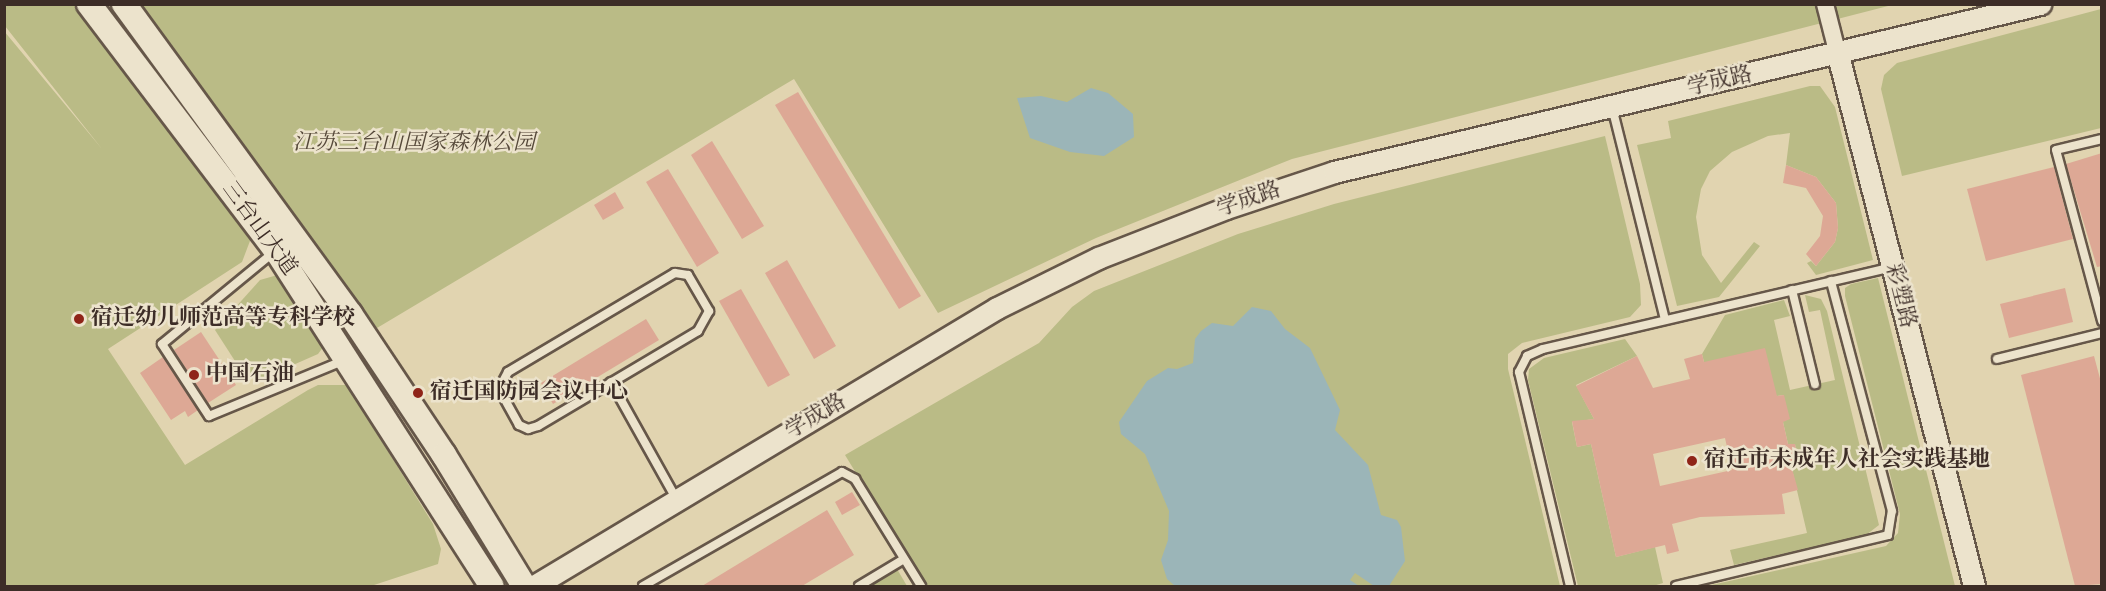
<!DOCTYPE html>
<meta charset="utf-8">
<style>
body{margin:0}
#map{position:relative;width:2106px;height:591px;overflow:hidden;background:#e1d4b0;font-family:"IM FELL English","Noto Serif SC",serif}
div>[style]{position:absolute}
.green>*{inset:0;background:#babb86}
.water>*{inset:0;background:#9bb5b8}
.building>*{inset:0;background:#dda895}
.roads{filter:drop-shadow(2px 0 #665749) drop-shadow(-2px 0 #665749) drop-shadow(0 2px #665749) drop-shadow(0 -2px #665749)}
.service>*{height:8px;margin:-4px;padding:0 4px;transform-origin:4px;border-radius:4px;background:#ece3cc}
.minor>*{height:16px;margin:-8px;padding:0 8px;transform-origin:8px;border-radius:8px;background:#ece3cc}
.tertiary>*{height:21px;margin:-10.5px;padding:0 10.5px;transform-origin:10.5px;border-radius:10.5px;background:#ece3cc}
.secondary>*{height:24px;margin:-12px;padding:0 12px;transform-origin:12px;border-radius:12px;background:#ece3cc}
.dots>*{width:16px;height:16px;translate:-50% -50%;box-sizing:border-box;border:3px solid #ece3cc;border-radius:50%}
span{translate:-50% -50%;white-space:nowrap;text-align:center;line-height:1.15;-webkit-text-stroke:5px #ece3cc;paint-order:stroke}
.street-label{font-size:22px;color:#3d2d27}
.park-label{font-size:22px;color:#56493a;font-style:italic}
.poi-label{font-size:22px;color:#3d2d27;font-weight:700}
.left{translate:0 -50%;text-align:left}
.frame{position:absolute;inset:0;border:6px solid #3d2d27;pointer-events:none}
</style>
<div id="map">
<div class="green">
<i style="clip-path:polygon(5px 5px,79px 5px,253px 233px,242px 262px,108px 349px,185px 465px,308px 390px,318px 385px,347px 385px,433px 524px,441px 549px,438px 564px,371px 586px,5px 586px,4px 31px,102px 149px,5px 26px)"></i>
<i style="clip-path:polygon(134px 5px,1892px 5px,1292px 159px,1096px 238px,938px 313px,794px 79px,377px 328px)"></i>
<i style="clip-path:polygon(2101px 9px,2101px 128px,1902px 176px,1881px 89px,1884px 75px,1897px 63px)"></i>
<i style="clip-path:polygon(1810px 86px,1820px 86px,1835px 107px,1873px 260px,1816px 275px,1807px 263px,1811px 261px,1816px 266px,1835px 242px,1838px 228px,1836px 203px,1816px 177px,1786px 165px,1790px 133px,1768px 136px,1732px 152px,1710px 171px,1701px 189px,1696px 217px,1702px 255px,1721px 283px,1754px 242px,1760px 246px,1719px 297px,1677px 306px,1637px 145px,1671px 138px,1668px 121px)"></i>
<i style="clip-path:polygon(1605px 136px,1640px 284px,1641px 305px,1630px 317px,1522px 343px,1508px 354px,1508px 369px,1560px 586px,925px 586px,845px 455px,1039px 343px,1072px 307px,1094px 291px,1238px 234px,1334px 204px)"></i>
<i style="clip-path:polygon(281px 274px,327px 342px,318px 354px,259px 380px,244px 375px,215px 330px,260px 280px)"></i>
<i style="clip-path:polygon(1878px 278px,1955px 586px,1707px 586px,1886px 546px,1898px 533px,1900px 514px,1845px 296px,1845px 288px,1851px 284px)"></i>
<i style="clip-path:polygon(1805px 295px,1821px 299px,1827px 311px,1879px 525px,1866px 535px,1734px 565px,1730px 550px,1807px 533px,1791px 465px,1798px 464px,1795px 444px,1788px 444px,1783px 422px,1784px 395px,1777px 396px,1704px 362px,1702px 354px,1725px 315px,1784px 300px,1790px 316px,1774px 320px,1790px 390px,1835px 380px,1820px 310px,1809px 312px)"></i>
<i style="clip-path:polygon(1625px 339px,1637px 356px,1576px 385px,1594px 419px,1572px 422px,1577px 447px,1591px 444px,1616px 557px,1655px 547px,1663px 583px,1653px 586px,1578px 586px,1528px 380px,1529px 369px,1544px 358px)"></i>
<i style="clip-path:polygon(897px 569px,907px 586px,868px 586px)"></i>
</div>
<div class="water">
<i style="clip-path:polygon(1091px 88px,1108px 93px,1133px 114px,1134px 137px,1104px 156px,1070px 152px,1030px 138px,1017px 98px,1041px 96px,1067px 102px)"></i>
<i style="clip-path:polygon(1252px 307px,1271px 311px,1285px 329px,1310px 348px,1340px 410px,1335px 430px,1368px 465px,1381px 515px,1397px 520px,1401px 527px,1405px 561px,1389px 586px,1374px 586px,1355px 573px,1350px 580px,1359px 586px,1175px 586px,1167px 579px,1161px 560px,1168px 540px,1169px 511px,1145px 454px,1121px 434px,1119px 422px,1147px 381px,1168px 368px,1177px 369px,1193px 363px,1195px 339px,1201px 331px,1212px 323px,1233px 326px)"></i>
</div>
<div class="building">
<i style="clip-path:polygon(798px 92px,921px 296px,899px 309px,775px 105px)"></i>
<i style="clip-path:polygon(712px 141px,764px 226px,742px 239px,691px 155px)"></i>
<i style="clip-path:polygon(2102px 153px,2102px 266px,2097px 267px,2066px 164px)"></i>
<i style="clip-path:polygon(1786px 165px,1816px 177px,1836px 203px,1838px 228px,1835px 242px,1816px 266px,1806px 254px,1820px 236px,1823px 216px,1806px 188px,1783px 183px)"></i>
<i style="clip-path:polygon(2054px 167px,2073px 239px,1986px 261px,1967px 189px)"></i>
<i style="clip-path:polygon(668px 169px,719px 253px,697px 267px,646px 182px)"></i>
<i style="clip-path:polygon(615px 192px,624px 208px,603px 220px,594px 205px)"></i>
<i style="clip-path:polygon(787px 260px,836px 346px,814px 359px,765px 273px)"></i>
<i style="clip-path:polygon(2065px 288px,2073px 322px,2009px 338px,2000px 304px)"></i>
<i style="clip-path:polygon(741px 289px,790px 375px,768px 387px,719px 301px)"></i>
<i style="clip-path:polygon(646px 319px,659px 340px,553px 404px,541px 383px)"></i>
<i style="clip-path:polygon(201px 332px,236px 385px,208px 403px,174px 350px)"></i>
<i style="clip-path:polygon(evenodd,1765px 348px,1777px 396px,1784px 395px,1790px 419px,1783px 422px,1788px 444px,1795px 444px,1798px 464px,1791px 465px,1798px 490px,1782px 494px,1785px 514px,1700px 517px,1672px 524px,1679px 551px,1667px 554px,1665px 545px,1616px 557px,1591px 444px,1577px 447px,1572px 421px,1594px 419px,1576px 386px,1637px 356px,1653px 388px,1690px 379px,1684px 359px,1702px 354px,1704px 362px,1765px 348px,1725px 438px,1732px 470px,1660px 486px,1653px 454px,1725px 438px)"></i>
<i style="clip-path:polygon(2094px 356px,2102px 386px,2102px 584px,2075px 586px,2021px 375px)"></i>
<i style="clip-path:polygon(163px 357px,198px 410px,188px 417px,185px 411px,171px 420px,140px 373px)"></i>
<i style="clip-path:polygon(852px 492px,860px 505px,842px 515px,835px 502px)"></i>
<i style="clip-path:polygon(827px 510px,854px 555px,802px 586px,702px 586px)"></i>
</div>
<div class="roads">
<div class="service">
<i style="left:1612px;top:107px;width:219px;rotate:76deg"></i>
<i style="left:2102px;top:139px;width:47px;rotate:166.6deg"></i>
<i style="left:2056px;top:150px;width:177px;rotate:74.9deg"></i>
<i style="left:274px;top:252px;width:145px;rotate:140.6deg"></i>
<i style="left:162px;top:344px;width:86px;rotate:56.9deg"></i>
<i style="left:209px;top:416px;width:147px;rotate:-22.4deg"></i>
<i style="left:675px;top:273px;width:13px;rotate:9deg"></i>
<i style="left:688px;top:275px;width:42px;rotate:59.7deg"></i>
<i style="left:709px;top:311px;width:23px;rotate:119deg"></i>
<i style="left:698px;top:331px;width:186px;rotate:149.3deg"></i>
<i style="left:538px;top:426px;width:10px;rotate:163deg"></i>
<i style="left:528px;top:429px;width:10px;rotate:-156deg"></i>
<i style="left:519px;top:425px;width:41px;rotate:-119.1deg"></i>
<i style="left:499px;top:389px;width:19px;rotate:-62deg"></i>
<i style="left:508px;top:372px;width:194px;rotate:-30.7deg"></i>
<i style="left:1792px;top:290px;width:97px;rotate:76.3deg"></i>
<i style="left:1997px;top:359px;width:108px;rotate:-13.9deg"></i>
<i style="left:611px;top:382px;width:135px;rotate:60.8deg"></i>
<i style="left:643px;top:586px;width:229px;rotate:-29.8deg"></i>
<i style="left:842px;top:472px;width:15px;rotate:28deg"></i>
<i style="left:855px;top:479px;width:126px;rotate:58.3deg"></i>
<i style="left:859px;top:586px;width:52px;rotate:-31deg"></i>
<i style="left:1570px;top:586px;width:220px;rotate:-103.4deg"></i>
<i style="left:1519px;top:372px;width:18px;rotate:-63deg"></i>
<i style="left:1527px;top:356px;width:17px;rotate:-24deg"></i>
<i style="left:1543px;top:349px;width:359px;rotate:-13.2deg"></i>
<i style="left:1676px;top:586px;width:218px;rotate:-13.5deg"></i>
<i style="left:1888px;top:535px;width:24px;rotate:-81deg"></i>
<i style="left:1892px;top:511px;width:238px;rotate:-104.9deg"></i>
</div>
<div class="minor">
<i style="left:1825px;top:4px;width:53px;rotate:75.7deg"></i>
</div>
<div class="tertiary">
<i style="left:1838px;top:55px;width:548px;rotate:75.63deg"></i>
<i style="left:534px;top:586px;width:540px;rotate:-30.98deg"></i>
<i style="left:997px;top:308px;width:113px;rotate:-26.3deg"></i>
<i style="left:1098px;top:258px;width:137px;rotate:-21.3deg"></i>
<i style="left:1226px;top:208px;width:114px;rotate:-18.4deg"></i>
<i style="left:1334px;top:172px;width:726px;rotate:-13.39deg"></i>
</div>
<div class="secondary">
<i style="left:89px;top:4px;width:309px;rotate:52.8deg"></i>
<i style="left:276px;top:250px;width:399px;rotate:57.3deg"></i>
<i style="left:124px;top:4px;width:384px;rotate:53.9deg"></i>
<i style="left:350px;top:314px;width:169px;rotate:56.3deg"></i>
<i style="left:444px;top:455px;width:153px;rotate:58.6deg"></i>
</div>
</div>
<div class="dots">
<i style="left:79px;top:319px;background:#8f2418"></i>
<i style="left:194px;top:375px;background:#8f2418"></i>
<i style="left:418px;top:393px;background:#8f2418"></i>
<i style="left:1692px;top:461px;background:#8f2418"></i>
</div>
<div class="street-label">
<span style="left:1720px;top:82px;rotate:-13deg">学成路</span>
<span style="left:1249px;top:200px;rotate:-19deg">学成路</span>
<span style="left:259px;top:229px;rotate:54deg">三台山大道</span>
<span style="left:1900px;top:296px;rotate:76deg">彩塑路</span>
<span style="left:816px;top:417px;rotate:-31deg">学成路</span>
</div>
<div class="park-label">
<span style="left:414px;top:144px">江苏三台山国家森林公园</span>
</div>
<div class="poi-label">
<span class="left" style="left:91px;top:319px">宿迁幼儿师范高等专科学校</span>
<span class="left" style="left:206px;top:375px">中国石油</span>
<span class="left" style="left:430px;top:393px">宿迁国防园会议中心</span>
<span class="left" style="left:1704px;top:461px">宿迁市未成年人社会实践基地</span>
</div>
<div class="frame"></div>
</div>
